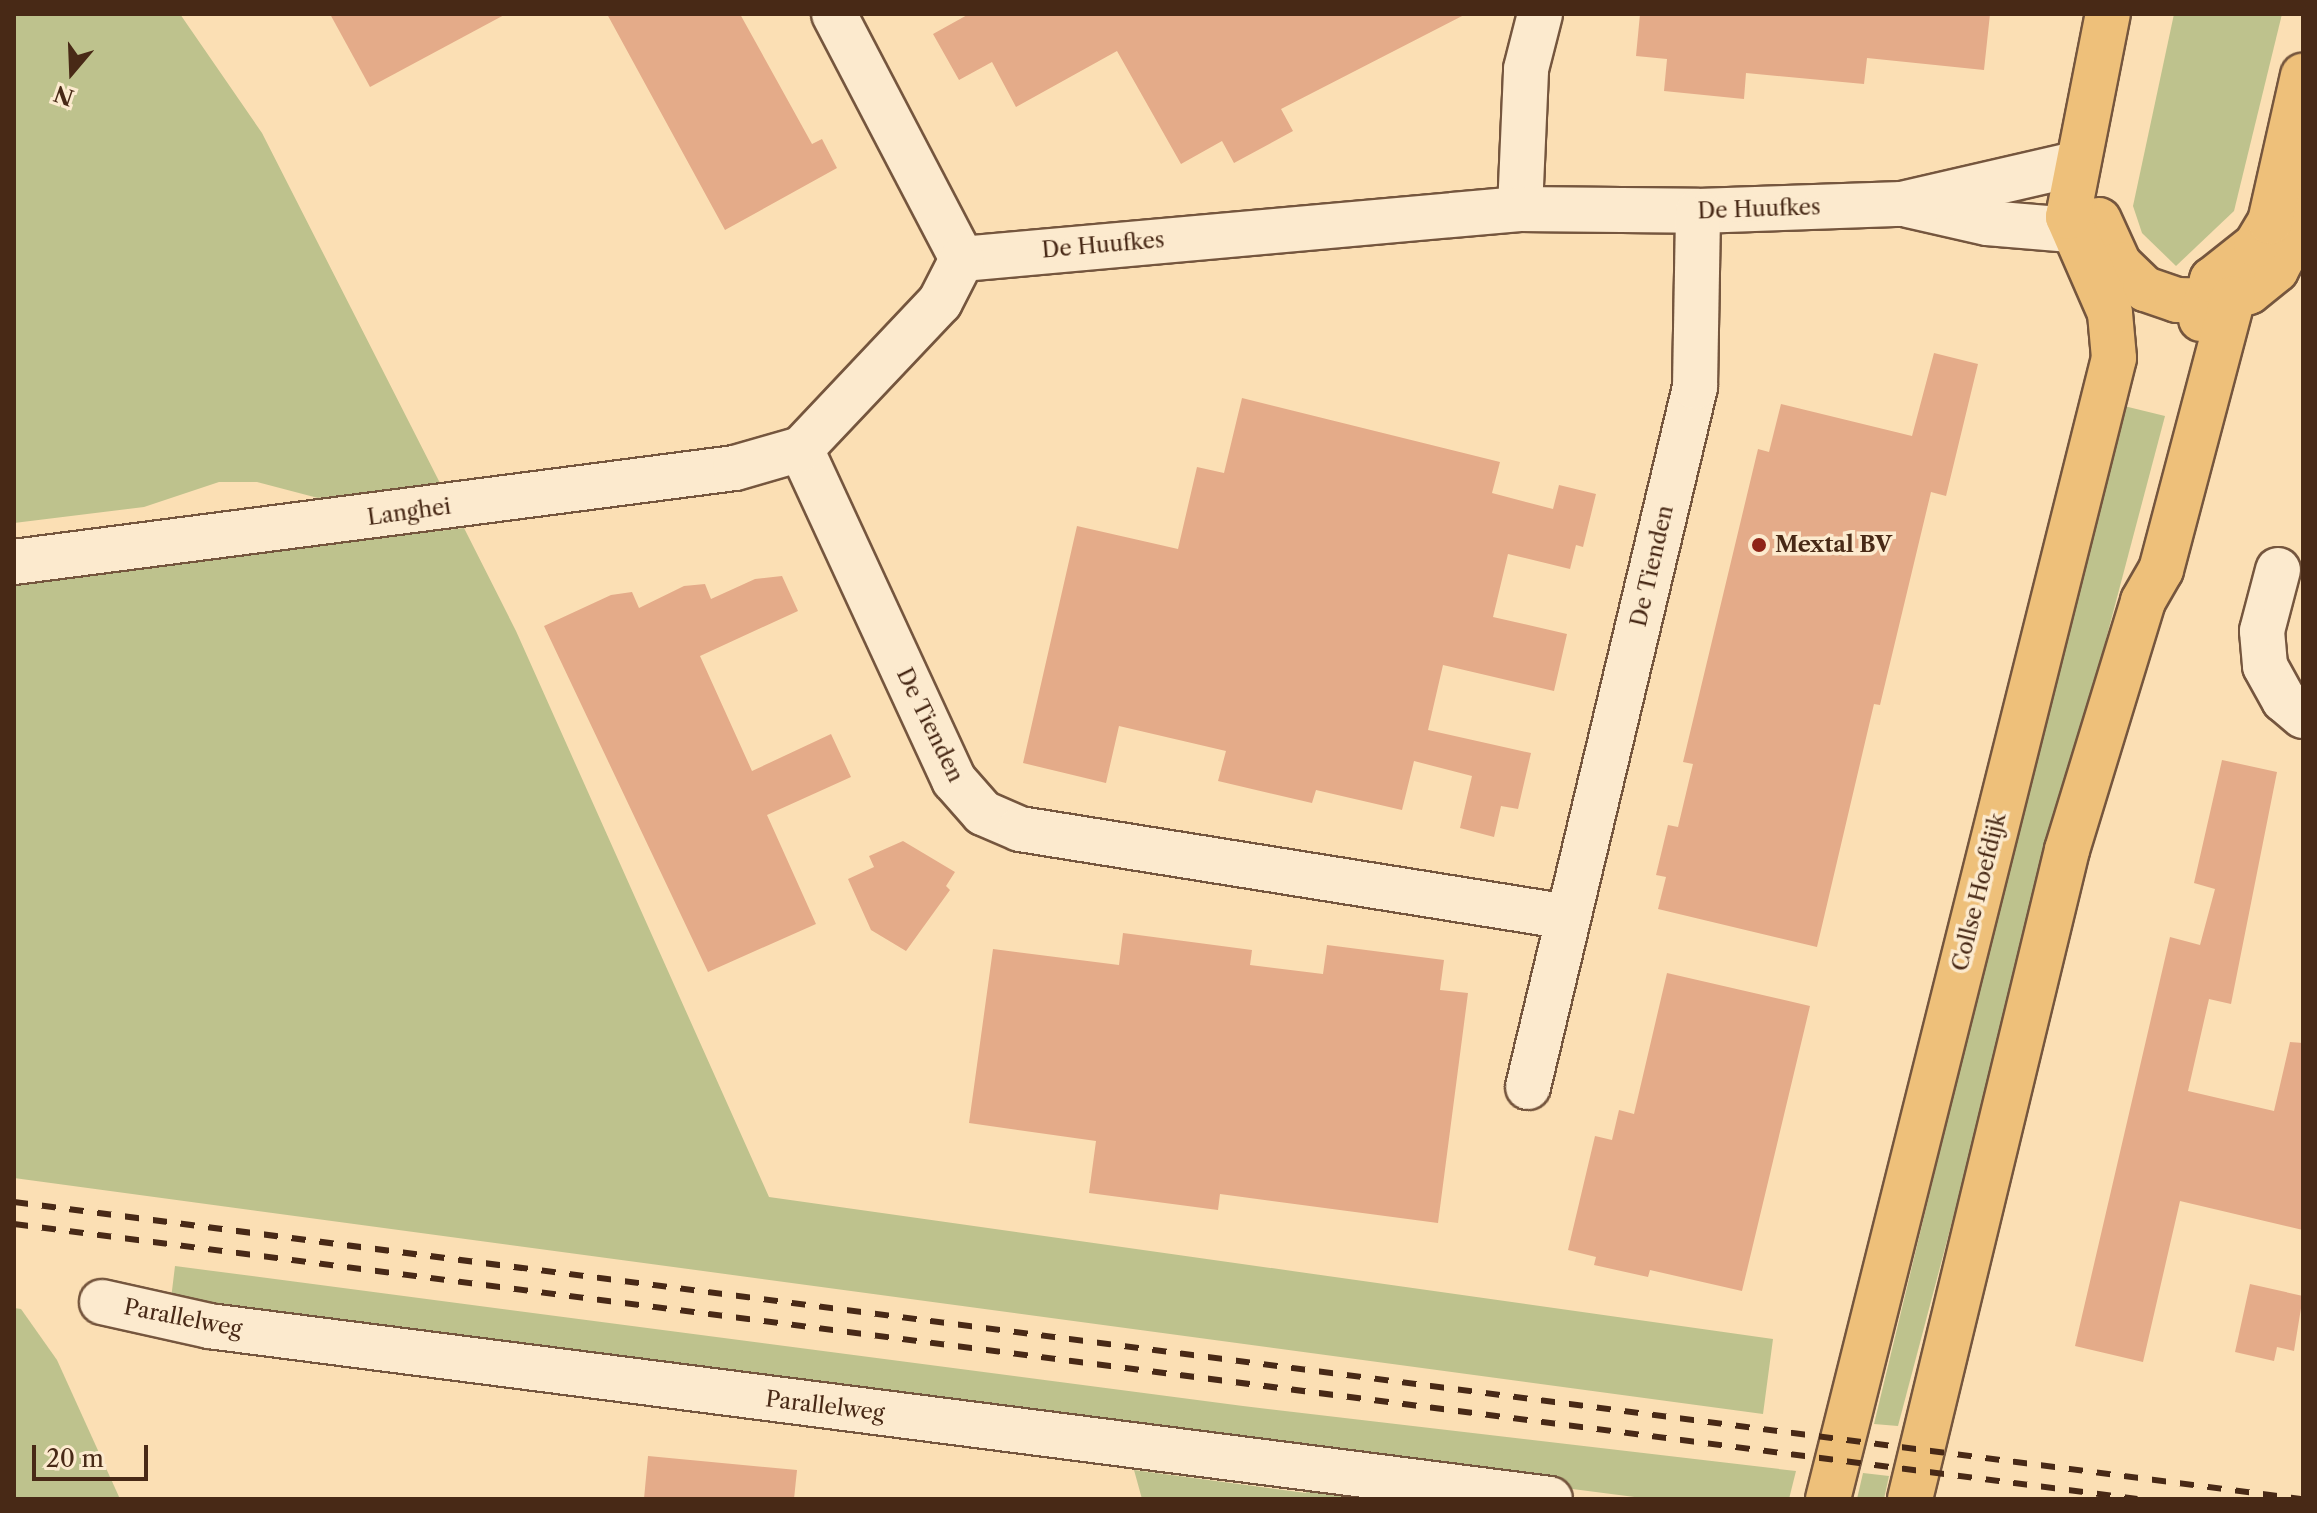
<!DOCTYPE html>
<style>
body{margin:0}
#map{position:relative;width:2317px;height:1513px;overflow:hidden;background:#fbdfb4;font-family:"Libre Caslon Text",serif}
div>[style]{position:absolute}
.green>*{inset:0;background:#bec28d}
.building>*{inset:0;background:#e4ab89}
.roads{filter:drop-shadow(2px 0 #75563e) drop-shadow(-2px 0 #75563e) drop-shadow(0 2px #75563e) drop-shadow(0 -2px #75563e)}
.minor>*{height:44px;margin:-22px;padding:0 22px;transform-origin:22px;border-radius:22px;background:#fceace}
.major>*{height:44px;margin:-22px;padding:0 22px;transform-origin:22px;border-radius:22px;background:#eec07a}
.rail>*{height:6px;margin-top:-3px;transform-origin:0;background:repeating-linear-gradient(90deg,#482916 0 14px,transparent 0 28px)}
.dots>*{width:22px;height:22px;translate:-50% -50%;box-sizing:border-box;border:4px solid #fceace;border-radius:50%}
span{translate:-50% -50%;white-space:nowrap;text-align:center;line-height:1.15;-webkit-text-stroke:7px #fceace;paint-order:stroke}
.street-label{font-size:22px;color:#482916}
.poi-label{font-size:22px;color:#482916;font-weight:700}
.left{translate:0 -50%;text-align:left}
.frame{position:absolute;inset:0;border:16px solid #482916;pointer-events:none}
.north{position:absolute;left:32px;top:32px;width:80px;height:80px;-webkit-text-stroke:6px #fceace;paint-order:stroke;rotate:199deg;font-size:22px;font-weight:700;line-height:32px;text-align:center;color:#482916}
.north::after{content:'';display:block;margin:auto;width:28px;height:36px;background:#482916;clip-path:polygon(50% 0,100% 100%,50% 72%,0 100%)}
.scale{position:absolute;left:32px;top:1445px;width:116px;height:36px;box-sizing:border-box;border:4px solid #482916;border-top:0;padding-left:10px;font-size:24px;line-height:28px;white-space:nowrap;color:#482916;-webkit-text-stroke:6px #fceace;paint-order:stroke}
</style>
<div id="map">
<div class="green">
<i style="clip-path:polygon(14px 14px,180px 14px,262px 133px,440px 483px,318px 498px,257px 482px,219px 482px,144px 507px,14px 523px)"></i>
<i style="clip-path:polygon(2174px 14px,2282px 14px,2234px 211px,2176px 266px,2142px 233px,2133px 206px)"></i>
<i style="clip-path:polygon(2120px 405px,2165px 416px,1898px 1426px,1874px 1424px)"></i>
<i style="clip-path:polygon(464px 528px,516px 631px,769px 1197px,1773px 1339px,1763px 1414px,14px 1178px,14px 580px)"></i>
<i style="clip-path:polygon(175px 1266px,1243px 1406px,1796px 1471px,1789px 1499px,1650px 1499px,1588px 1491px,170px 1307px)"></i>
<i style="clip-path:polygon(14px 1308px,21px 1309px,57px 1360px,120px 1499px,14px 1499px)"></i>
<i style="clip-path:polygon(1134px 1470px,1306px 1493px,1309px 1480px,1455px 1499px,1142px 1499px)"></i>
<i style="clip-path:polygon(1863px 1473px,1889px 1476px,1884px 1499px,1857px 1499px)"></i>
</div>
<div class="building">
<i style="clip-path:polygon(330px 14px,506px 14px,370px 87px)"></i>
<i style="clip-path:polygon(607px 14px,740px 14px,812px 144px,822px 139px,837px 168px,725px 230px)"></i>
<i style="clip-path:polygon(969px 14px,1466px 14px,1281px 109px,1293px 131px,1234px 163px,1222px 141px,1181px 164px,1117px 51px,1016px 107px,992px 62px,959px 80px,933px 34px)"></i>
<i style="clip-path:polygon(1640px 14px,1990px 14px,1984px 70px,1867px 58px,1864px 84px,1746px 73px,1744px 99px,1664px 91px,1667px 59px,1636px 56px)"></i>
<i style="clip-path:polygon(1934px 353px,1978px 364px,1946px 496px,1931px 492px,1880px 705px,1874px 704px,1817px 947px,1658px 909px,1666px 877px,1656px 875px,1668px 825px,1678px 827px,1693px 764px,1683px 762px,1758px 449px,1769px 452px,1781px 404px,1912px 436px)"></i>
<i style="clip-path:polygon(1242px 398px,1500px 462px,1492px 493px,1553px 509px,1559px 485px,1596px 494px,1583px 547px,1576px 545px,1570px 569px,1508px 554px,1493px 617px,1567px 634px,1554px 691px,1443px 665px,1428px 730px,1531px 753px,1518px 809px,1501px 806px,1494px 837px,1460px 828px,1472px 776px,1414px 761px,1402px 810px,1316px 790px,1312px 803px,1218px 781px,1226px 751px,1119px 726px,1106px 783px,1023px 763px,1077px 526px,1178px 549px,1197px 467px,1224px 473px)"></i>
<i style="clip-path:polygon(782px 576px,798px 611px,700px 656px,752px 771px,831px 734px,851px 777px,767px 815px,816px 924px,708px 972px,544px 626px,611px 595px,632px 592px,639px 608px,684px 586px,705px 584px,711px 599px,755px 579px)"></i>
<i style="clip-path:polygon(2222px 760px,2277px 772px,2231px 1004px,2209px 999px,2188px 1091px,2274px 1111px,2290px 1042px,2303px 1043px,2303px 1230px,2180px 1201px,2143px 1362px,2075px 1346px,2170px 937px,2200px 945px,2215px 889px,2194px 883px)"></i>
<i style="clip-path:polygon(903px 841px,955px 872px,946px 886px,950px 890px,906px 951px,871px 930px,848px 879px,874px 867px,869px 856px)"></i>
<i style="clip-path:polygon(1123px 933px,1252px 950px,1250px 965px,1323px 974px,1327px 945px,1444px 960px,1440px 990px,1468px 993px,1438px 1223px,1220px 1194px,1218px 1210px,1089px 1193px,1096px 1141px,969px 1123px,993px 949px,1119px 965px)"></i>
<i style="clip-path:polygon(1667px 973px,1810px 1006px,1742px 1291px,1650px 1270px,1648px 1277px,1594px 1265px,1596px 1257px,1568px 1250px,1595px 1136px,1612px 1140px,1619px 1110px,1634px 1114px)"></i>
<i style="clip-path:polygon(2250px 1284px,2303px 1296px,2294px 1351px,2277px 1347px,2274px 1361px,2235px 1352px)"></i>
<i style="clip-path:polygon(648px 1456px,797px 1470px,794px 1499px,644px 1499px)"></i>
</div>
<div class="roads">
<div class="minor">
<i style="left:834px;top:14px;width:276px;rotate:62.4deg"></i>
<i style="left:1908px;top:205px;width:81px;rotate:12.8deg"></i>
<i style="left:1987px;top:223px;width:84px;rotate:4.8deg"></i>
<i style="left:1520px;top:209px;width:140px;rotate:-87.5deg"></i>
<i style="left:1526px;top:69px;width:57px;rotate:-75.7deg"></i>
<i style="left:962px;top:259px;width:560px;rotate:-5.12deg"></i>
<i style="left:1520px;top:209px;width:178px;rotate:0.6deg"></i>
<i style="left:1698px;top:211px;width:204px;rotate:-2deg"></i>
<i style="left:1902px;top:204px;width:178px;rotate:-13deg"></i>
<i style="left:801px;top:449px;width:365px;rotate:65.2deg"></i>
<i style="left:954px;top:780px;width:44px;rotate:48.7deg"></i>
<i style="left:983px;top:813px;width:40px;rotate:23.4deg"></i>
<i style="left:1020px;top:829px;width:555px;rotate:9.12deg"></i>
<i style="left:14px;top:562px;width:727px;rotate:-7.43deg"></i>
<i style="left:735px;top:468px;width:69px;rotate:-16.1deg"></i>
<i style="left:801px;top:449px;width:202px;rotate:-46.6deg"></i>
<i style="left:940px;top:302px;width:48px;rotate:-62.9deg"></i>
<i style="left:2278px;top:570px;width:63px;rotate:104.7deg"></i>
<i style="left:2262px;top:631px;width:35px;rotate:85deg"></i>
<i style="left:2265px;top:666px;width:39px;rotate:61deg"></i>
<i style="left:2284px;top:700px;width:25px;rotate:40deg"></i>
<i style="left:1528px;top:1087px;width:720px;rotate:-76.58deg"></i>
<i style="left:1695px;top:387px;width:176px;rotate:-89deg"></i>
<i style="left:102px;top:1302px;width:110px;rotate:12.6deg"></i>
<i style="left:209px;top:1326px;width:1352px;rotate:7.35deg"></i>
</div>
<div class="major">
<i style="left:2099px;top:220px;width:48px;rotate:65.6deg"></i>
<i style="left:2119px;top:264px;width:36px;rotate:44deg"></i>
<i style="left:2145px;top:289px;width:34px;rotate:19deg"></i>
<i style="left:2177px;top:300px;width:42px;rotate:1.4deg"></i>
<i style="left:2219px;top:301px;width:31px;rotate:-17deg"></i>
<i style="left:2249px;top:292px;width:35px;rotate:-39deg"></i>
<i style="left:2276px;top:270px;width:36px;rotate:-62deg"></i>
<i style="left:2293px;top:238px;width:41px;rotate:-76deg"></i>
<i style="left:2201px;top:319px;width:41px;rotate:-74.2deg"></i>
<i style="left:2212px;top:280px;width:56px;rotate:-38.5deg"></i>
<i style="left:2256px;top:245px;width:27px;rotate:-59deg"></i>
<i style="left:2270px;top:222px;width:150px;rotate:-77.3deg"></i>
<i style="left:1828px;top:1499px;width:1176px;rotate:-75.93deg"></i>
<i style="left:2114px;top:358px;width:45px;rotate:-95.1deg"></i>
<i style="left:2110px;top:313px;width:105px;rotate:-113.6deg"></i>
<i style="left:2068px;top:217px;width:207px;rotate:-78.9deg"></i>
<i style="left:1910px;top:1499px;width:668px;rotate:-76.4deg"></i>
<i style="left:2067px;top:850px;width:260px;rotate:-73deg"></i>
<i style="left:2143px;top:601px;width:36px;rotate:-60deg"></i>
<i style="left:2161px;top:570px;width:281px;rotate:-75.2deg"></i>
</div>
</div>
<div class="rail">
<i style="left:14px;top:1202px;width:2307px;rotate:7.4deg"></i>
<i style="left:14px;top:1224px;width:2141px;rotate:7.38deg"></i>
</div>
<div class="dots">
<i style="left:1759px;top:545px;background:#8f2418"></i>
</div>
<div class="street-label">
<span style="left:1759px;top:209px;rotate:-2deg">De Huufkes</span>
<span style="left:1103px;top:245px;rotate:-5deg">De Huufkes</span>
<span style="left:409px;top:512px;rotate:-8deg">Langhei</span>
<span style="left:1652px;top:566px;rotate:-77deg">De Tienden</span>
<span style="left:930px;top:725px;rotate:64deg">De Tienden</span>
<span style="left:1979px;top:892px;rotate:-76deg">Collse Hoefdijk</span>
<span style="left:183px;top:1318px;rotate:11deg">Parallelweg</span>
<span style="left:825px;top:1406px;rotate:7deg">Parallelweg</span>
</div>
<div class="poi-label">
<span class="left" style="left:1775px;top:545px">Mextal BV</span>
</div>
<div class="frame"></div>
<div class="north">N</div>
<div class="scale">20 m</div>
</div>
